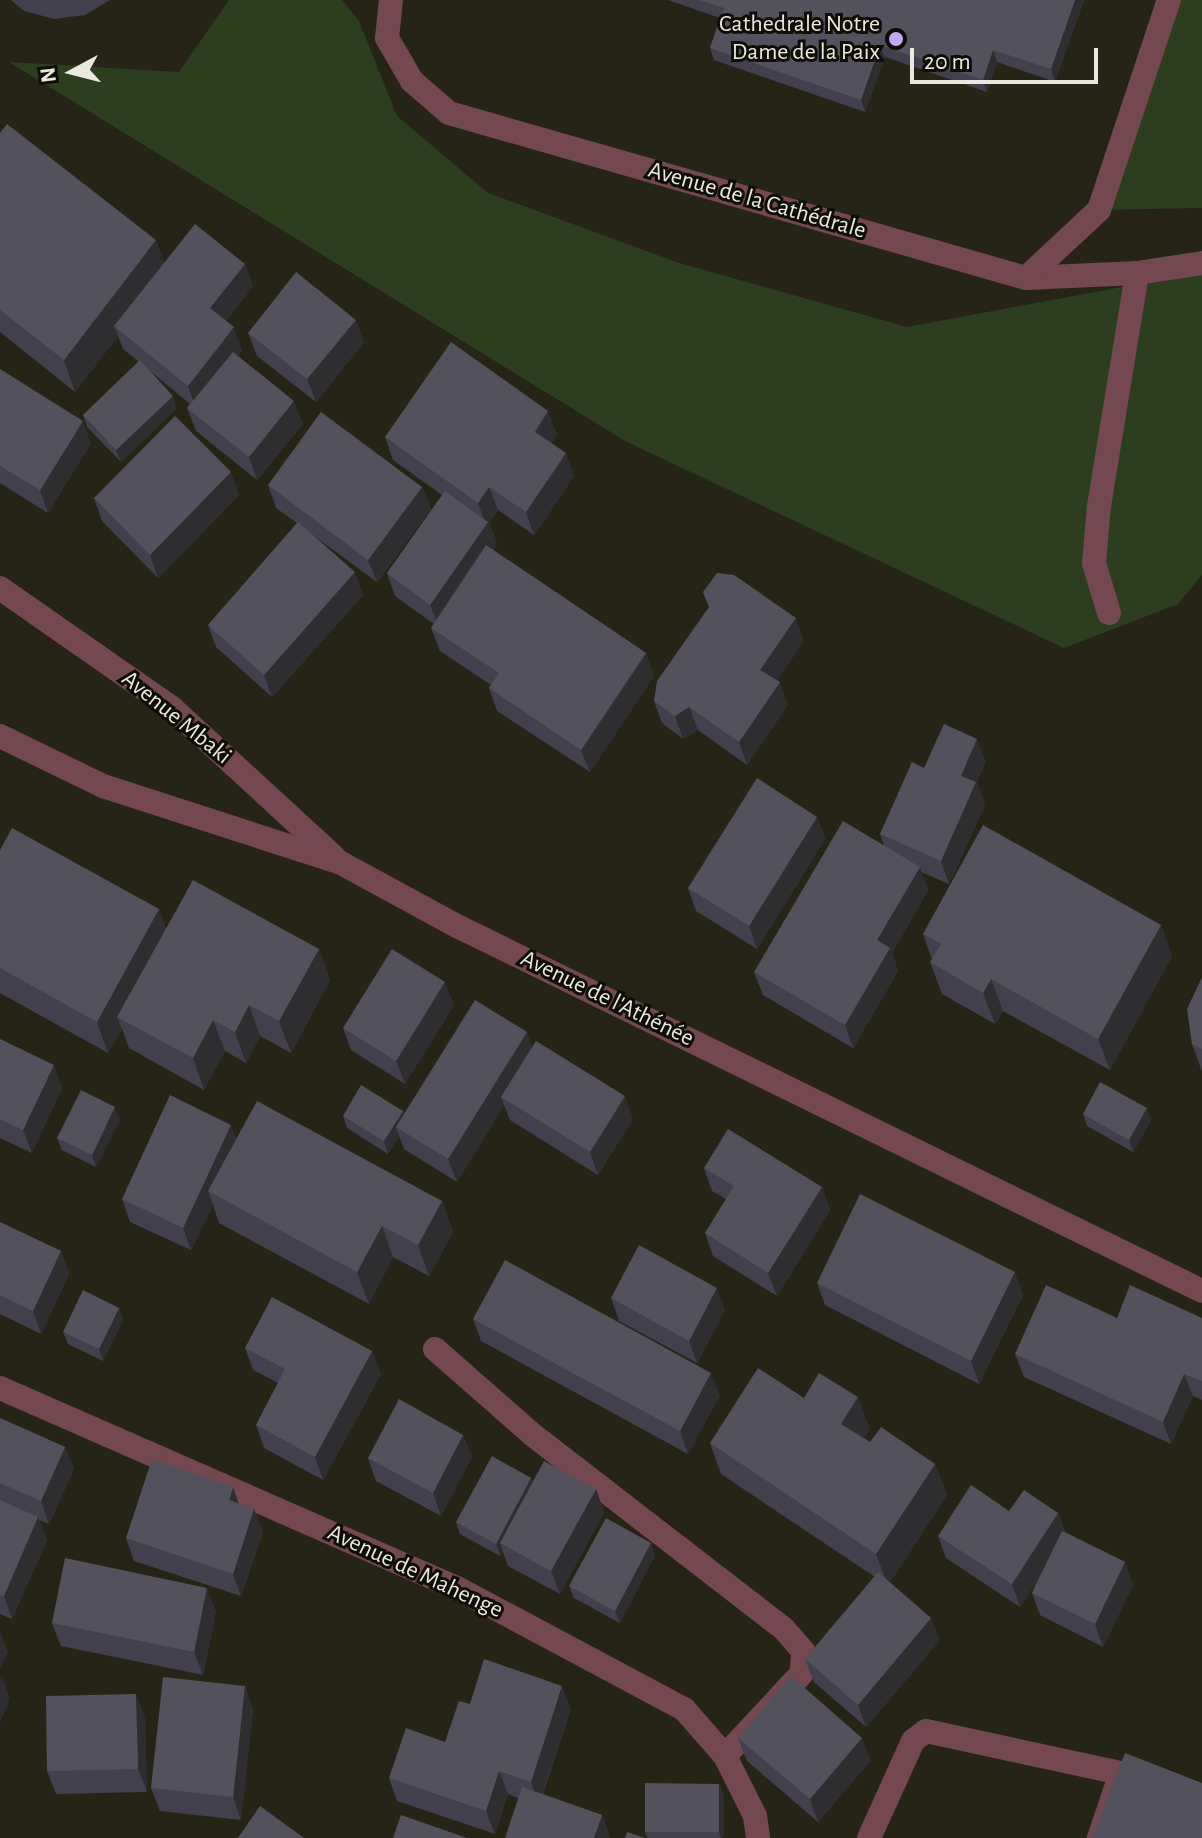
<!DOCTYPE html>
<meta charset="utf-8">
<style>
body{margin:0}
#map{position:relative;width:1202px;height:1838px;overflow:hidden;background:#262416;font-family:"Alegreya Sans",sans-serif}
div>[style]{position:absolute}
.green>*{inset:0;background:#2c3e1d}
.minor>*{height:24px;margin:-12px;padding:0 12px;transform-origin:12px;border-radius:12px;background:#734851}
.wall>*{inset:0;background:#41404c}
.shaded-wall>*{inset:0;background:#2e2d30}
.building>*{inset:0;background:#53525c}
.dots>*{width:22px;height:22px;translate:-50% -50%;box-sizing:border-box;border:4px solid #0e0d07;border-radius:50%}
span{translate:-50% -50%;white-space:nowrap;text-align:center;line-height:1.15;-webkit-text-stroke:6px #0e0d07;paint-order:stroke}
.poi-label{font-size:24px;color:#eae8df}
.right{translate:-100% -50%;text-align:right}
.street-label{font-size:24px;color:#eae8df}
.north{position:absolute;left:32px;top:32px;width:80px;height:80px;-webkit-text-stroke:6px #0e0d07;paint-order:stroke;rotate:263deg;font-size:22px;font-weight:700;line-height:32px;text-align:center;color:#eae8df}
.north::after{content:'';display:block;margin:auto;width:28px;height:36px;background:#eae8df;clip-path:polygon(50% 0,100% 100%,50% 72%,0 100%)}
.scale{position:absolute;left:910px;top:48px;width:188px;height:36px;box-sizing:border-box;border:4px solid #eae8df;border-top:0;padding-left:10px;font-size:24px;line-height:28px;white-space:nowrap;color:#eae8df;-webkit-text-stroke:6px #0e0d07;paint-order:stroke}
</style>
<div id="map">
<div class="green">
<i style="clip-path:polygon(229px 0,342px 0,359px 21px,397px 116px,488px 193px,679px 263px,907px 327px,1202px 272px,1202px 575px,1178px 604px,1064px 648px,625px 441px,9px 62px,179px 72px)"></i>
<i style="clip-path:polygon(1169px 0,1202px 0,1202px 208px,1099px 210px)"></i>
</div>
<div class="minor">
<i style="left:391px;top:0;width:38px;rotate:96deg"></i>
<i style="left:387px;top:38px;width:50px;rotate:59.8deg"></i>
<i style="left:412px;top:81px;width:49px;rotate:40.9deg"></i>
<i style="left:449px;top:113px;width:600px;rotate:15.96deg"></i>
<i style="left:1026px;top:278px;width:111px;rotate:-2.6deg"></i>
<i style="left:1137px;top:273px;width:66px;rotate:-8.7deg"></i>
<i style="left:1026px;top:278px;width:100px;rotate:-43deg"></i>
<i style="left:1099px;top:210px;width:221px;rotate:-71.6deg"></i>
<i style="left:0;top:588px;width:210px;rotate:34.9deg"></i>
<i style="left:172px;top:708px;width:220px;rotate:42.6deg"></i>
<i style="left:1109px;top:613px;width:52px;rotate:-106.7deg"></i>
<i style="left:1094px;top:563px;width:57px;rotate:-85deg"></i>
<i style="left:1099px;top:506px;width:236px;rotate:-80.7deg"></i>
<i style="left:0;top:736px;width:114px;rotate:25.9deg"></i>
<i style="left:103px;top:786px;width:250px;rotate:17.9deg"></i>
<i style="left:341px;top:863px;width:134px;rotate:28.5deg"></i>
<i style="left:459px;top:927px;width:827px;rotate:26.1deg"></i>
<i style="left:435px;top:1349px;width:130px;rotate:41.3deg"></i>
<i style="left:533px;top:1435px;width:317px;rotate:37.7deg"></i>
<i style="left:784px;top:1629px;width:29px;rotate:49deg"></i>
<i style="left:803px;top:1651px;width:22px;rotate:93deg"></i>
<i style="left:802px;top:1673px;width:113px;rotate:132.9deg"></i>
<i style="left:0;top:1388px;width:501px;rotate:23.65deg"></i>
<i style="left:459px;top:1589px;width:255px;rotate:28.1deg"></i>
<i style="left:684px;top:1709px;width:62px;rotate:48.9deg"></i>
<i style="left:725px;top:1756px;width:67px;rotate:63.4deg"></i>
<i style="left:755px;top:1816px;width:22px;rotate:82deg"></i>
<i style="left:869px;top:1838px;width:107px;rotate:-65.6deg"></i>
<i style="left:913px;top:1741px;width:16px;rotate:-38deg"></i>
<i style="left:926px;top:1731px;width:199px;rotate:12.2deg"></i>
<i style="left:1121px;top:1773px;width:69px;rotate:108.7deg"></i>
</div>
<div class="wall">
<i style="clip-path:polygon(11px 0,110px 0,85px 15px,54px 19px,24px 11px)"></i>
<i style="clip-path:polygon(668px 0,1084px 0,1055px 82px,997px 62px,987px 92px,885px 57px,865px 112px,714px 60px,710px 48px,720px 18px)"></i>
<i style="clip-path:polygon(0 133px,164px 263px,245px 264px,253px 286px,226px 321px,242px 350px,238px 356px,303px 424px,257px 480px,196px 431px,187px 408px,190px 404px,150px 371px,177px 408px,121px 462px,87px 427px,83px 415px,139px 362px,123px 349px,118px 336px,75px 392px,0 332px)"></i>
<i style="clip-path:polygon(248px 333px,364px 342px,316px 402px,257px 356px)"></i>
<i style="clip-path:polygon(0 369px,91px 443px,48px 513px,0 483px)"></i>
<i style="clip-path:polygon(557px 434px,551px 443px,574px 476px,534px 535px,498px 510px,489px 522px,497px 544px,493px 550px,646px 653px,654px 676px,590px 772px,497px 711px,489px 688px,491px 685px,440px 651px,431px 628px,434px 624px,395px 596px,387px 573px,442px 495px,393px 460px,385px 437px)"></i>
<i style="clip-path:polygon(268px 485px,422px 487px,431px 509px,377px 582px,314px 536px,363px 595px,272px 697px,216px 647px,208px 625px,297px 523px,276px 508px)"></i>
<i style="clip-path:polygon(239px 495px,158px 578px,102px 521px,94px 498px)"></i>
<i style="clip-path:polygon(804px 641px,777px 680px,788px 705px,747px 765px,698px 730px,683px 739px,662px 723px,654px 701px)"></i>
<i style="clip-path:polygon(986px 762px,977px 782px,985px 805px,949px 884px,921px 872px,928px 890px,892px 953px,898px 971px,853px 1048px,763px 995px,754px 972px,884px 846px,880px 834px,924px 768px)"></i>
<i style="clip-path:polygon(817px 817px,825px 839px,757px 949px,696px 911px,688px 888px)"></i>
<i style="clip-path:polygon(0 850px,159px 909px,166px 929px,319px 949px,330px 980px,291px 1053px,260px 1036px,246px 1063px,225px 1051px,204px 1090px,129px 1048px,122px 1029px,108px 1053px,0 993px)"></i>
<i style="clip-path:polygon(1161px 925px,1172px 956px,1110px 1070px,1003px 1011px,995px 1024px,942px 994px,930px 962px,932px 960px,923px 934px)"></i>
<i style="clip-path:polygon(1202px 977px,1202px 1072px,1192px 1044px)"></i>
<i style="clip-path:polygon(454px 1005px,405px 1084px,351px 1050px,343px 1028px)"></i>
<i style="clip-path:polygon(527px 1032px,532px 1047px,633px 1119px,598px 1175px,510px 1120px,504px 1105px,457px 1182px,404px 1149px,399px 1136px,388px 1154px,347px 1128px,343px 1116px,403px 1111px,404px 1114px)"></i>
<i style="clip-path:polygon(0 1039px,62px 1088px,32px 1153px,0 1138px)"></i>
<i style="clip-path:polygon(1083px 1114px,1151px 1120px,1133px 1152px,1087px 1126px)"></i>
<i style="clip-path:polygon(120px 1119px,96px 1167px,62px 1150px,57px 1138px)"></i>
<i style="clip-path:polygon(236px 1139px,442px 1201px,453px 1232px,429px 1276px,393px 1257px,369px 1304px,219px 1223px,213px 1205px,191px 1250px,130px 1222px,122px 1199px)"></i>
<i style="clip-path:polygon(704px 1168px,822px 1187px,830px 1210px,777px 1296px,713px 1256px,705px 1233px,726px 1199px,712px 1191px)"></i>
<i style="clip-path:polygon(0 1222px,61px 1251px,69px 1274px,41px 1334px,0 1314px)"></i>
<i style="clip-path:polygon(817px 1283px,1023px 1295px,979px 1384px,825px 1305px)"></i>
<i style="clip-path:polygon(611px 1298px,725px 1310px,697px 1363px,619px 1321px)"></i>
<i style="clip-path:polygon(119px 1308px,123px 1320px,103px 1361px,68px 1344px,63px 1332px)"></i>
<i style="clip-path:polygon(1117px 1318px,1202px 1318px,1202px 1400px,1193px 1396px,1171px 1444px,1024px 1377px,1015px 1354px)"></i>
<i style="clip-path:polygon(473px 1319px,720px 1395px,688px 1454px,481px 1341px)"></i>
<i style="clip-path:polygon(245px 1348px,372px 1351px,381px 1374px,323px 1480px,264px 1448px,256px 1425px,278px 1383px,253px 1370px)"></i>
<i style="clip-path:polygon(804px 1398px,870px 1429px,864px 1438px,870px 1442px,935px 1464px,947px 1495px,890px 1582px,940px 1640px,866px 1727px,814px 1682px,805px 1659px,875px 1577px,721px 1474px,710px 1443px)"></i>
<i style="clip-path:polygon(0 1418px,65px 1447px,74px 1469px,49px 1524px,39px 1520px,47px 1540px,12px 1619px,0 1614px)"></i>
<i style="clip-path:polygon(463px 1435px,472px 1457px,441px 1516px,376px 1481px,368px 1458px)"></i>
<i style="clip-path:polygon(532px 1482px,596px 1489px,604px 1512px,560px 1594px,508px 1566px,503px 1552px,500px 1556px,460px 1534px,456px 1522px)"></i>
<i style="clip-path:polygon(239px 1504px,254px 1509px,263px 1532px,241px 1596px,134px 1561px,126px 1538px)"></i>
<i style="clip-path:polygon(1009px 1511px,1058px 1513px,1065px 1532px,1125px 1562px,1133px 1585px,1103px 1647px,1040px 1615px,1032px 1593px,1038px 1579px,1020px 1607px,946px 1558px,938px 1536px)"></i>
<i style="clip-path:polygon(655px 1555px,620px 1623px,574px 1598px,569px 1586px)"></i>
<i style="clip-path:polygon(216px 1611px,203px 1675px,61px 1646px,52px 1623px)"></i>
<i style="clip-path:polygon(470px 1704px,571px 1709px,543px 1794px,602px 1815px,610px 1838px,508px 1794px,495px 1834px,397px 1801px,389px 1778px,445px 1742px)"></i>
<i style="clip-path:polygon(253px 1709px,241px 1820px,160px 1811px,151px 1788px)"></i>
<i style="clip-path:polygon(145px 1717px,147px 1792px,56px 1794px,47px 1771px)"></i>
<i style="clip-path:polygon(738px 1738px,862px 1738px,870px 1761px,818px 1822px,747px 1761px)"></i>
<i style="clip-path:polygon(719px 1784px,724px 1797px,723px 1838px,647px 1838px,645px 1832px)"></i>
</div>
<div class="shaded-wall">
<i style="clip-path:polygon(1075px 0,1084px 0,1055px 82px,1051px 69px)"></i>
<i style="clip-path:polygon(880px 45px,885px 57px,865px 112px,861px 100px)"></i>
<i style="clip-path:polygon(993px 50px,997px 62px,987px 92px,983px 80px)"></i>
<i style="clip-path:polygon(156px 240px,168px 272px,114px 326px,118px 336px,75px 392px,64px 360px)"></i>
<i style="clip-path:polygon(245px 264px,253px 286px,218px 331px,210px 308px)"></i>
<i style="clip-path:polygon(356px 320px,364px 342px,316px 402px,307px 379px)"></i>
<i style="clip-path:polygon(234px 327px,242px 350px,196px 408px,188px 386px)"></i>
<i style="clip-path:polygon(173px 396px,177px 408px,121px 462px,116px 450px)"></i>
<i style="clip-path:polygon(294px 401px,303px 424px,257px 480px,249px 457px)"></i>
<i style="clip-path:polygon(548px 411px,557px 434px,543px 454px,535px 432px)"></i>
<i style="clip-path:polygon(83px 421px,91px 443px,48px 513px,40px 490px)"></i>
<i style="clip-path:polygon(566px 453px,574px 476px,534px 535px,526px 512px)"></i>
<i style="clip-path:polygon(231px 472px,239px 495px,158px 578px,150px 555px)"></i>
<i style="clip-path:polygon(422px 487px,431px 509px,377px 582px,368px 560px)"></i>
<i style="clip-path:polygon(489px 487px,498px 510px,489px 522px,497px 544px,439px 627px,430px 605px,486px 525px,478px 503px)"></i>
<i style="clip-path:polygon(355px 572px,363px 595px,272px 697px,264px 675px)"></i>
<i style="clip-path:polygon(796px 618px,804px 641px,769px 692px,760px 670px)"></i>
<i style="clip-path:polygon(646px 653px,654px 676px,590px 772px,581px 750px)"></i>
<i style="clip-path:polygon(780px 682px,788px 705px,747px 765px,739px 742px)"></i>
<i style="clip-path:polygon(689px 707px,698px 730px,683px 739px,675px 716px)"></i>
<i style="clip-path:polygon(977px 739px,986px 762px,977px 782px,985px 805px,949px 884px,941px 861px,961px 776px)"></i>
<i style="clip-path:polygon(817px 817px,825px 839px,757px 949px,749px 926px)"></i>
<i style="clip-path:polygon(920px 867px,928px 890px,892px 953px,898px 971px,853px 1048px,845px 1025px,877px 940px)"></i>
<i style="clip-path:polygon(159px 909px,170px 940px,117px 1017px,122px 1029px,108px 1053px,97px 1022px)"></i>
<i style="clip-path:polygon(1161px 925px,1172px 956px,1110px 1070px,1098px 1039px)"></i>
<i style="clip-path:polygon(319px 949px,330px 980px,291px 1053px,279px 1021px)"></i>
<i style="clip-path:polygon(991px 979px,1003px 1011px,995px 1024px,983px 993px)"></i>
<i style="clip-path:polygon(445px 982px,454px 1005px,405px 1084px,396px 1061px)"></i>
<i style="clip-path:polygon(249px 1005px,260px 1036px,246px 1063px,235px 1032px)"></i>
<i style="clip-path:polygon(213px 1020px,225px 1051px,204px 1090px,193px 1058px)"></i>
<i style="clip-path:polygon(527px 1032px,535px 1055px,501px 1097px,504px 1105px,457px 1182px,448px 1159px)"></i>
<i style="clip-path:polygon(54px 1065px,62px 1088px,32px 1153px,23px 1130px)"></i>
<i style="clip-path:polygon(625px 1096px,633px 1119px,598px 1175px,590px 1152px)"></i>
<i style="clip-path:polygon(115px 1107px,120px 1119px,96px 1167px,92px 1155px)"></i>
<i style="clip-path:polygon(1147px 1108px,1151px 1120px,1133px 1152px,1129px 1140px)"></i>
<i style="clip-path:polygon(403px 1111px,407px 1123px,396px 1127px,399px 1136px,388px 1154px,384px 1141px)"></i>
<i style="clip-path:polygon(231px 1125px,240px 1148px,208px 1191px,213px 1205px,191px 1250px,183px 1228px)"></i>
<i style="clip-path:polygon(822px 1187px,830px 1210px,777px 1296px,768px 1273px)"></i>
<i style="clip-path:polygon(442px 1201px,453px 1232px,429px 1276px,418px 1245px)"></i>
<i style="clip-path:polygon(382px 1226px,393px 1257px,369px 1304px,357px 1272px)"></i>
<i style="clip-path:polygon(61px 1251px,69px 1274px,41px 1334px,33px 1311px)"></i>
<i style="clip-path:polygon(1015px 1272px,1023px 1295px,979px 1384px,971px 1361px)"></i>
<i style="clip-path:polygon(717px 1288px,725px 1310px,697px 1363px,689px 1341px)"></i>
<i style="clip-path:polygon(119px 1308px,123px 1320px,103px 1361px,99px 1349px)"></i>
<i style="clip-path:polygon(372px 1351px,381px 1374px,323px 1480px,315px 1457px)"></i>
<i style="clip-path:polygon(711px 1373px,720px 1395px,688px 1454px,680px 1431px)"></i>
<i style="clip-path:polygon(1184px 1374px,1193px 1396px,1171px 1444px,1163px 1422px)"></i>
<i style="clip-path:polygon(858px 1397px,870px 1429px,853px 1455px,841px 1424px)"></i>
<i style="clip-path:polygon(463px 1435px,472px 1457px,441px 1516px,433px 1493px)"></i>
<i style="clip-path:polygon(65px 1447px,74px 1469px,49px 1524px,41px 1501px)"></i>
<i style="clip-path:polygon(935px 1464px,947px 1495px,888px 1586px,876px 1554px)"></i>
<i style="clip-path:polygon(531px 1478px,535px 1490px,500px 1543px,503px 1552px,500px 1556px,496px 1544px)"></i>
<i style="clip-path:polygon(233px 1487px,241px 1510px,229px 1500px)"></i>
<i style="clip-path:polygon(596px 1489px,604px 1512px,560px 1594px,551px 1571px)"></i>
<i style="clip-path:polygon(254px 1509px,263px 1532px,241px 1596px,233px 1574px)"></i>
<i style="clip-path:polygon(1058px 1513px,1066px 1536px,1020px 1607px,1012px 1584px)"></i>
<i style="clip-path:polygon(38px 1517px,47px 1540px,12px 1619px,4px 1596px)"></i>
<i style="clip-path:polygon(651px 1543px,655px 1555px,620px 1623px,615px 1611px)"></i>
<i style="clip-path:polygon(1125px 1562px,1133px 1585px,1103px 1647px,1095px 1624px)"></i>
<i style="clip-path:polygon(207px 1588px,216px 1611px,203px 1675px,194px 1652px)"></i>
<i style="clip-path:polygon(931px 1618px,940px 1640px,866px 1727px,858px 1705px)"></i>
<i style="clip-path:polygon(0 1630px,8px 1652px,0 1669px)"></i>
<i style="clip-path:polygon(2px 1676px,10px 1699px,0 1723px,0 1681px)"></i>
<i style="clip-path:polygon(245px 1686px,253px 1709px,241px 1820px,233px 1797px)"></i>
<i style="clip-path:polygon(562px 1686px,571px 1709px,539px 1804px,531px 1782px)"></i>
<i style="clip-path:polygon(136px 1694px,145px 1717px,147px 1792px,138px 1769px)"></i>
<i style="clip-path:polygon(862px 1738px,870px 1761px,818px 1822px,810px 1799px)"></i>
<i style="clip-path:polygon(499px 1771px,508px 1794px,495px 1834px,486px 1811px)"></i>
<i style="clip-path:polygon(719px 1784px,724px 1797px,723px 1838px,721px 1838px,719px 1832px)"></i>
<i style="clip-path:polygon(602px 1815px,610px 1838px,594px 1838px)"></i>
</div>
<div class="building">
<i style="clip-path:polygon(699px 0,1075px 0,1051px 69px,993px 50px,983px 80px,880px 45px,861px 100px,710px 48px,724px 8px)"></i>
<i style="clip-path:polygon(7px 124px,156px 240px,64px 360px,0 310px,0 133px)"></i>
<i style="clip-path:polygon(195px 224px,245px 264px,210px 308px,234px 327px,188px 386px,114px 326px)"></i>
<i style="clip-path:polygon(296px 272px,356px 320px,307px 379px,248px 333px)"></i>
<i style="clip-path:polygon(451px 342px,548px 411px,535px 432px,566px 453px,526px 512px,489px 487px,478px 503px,385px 437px)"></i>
<i style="clip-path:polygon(233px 352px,294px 401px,249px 457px,187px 408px)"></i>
<i style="clip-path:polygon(140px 360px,173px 396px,116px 450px,83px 415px)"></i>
<i style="clip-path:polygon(0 369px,83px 421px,40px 490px,0 466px)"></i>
<i style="clip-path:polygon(321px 412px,422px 487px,368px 560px,268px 485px)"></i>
<i style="clip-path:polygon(175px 416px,231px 472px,150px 555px,94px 498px)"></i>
<i style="clip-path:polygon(445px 491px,488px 522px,430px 605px,387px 573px)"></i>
<i style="clip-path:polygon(298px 522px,355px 572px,264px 675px,208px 625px)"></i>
<i style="clip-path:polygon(486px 545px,646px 653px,581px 750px,489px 688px,499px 673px,431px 628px)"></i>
<i style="clip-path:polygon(717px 573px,734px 575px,796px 618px,760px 670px,780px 682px,739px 742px,689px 707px,675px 716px,654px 701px,657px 681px,709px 607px,703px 592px)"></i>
<i style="clip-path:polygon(944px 724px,977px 739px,961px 776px,976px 782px,941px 861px,880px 834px,912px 762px,924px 768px)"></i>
<i style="clip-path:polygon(757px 778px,817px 817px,749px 926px,688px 888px)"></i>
<i style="clip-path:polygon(843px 821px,920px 867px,877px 940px,890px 948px,845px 1025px,754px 972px)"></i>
<i style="clip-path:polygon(983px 825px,1161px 925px,1098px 1039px,991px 979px,983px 993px,930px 962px,941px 944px,923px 934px)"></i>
<i style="clip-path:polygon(12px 828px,159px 909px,97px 1022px,0 968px,0 850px)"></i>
<i style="clip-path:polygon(193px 880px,319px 949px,279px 1021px,249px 1005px,235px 1032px,213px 1020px,193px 1058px,117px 1017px)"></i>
<i style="clip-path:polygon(392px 949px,445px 982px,396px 1061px,343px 1028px)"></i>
<i style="clip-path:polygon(1202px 977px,1202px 1049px,1192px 1044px,1187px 1009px)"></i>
<i style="clip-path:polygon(475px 1000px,527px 1032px,448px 1159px,396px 1127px)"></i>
<i style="clip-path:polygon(0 1039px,54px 1065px,23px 1130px,0 1119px)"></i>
<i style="clip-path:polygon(536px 1041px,625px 1096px,590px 1152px,501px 1097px)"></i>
<i style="clip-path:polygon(1100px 1082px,1147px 1108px,1129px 1140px,1083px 1114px)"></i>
<i style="clip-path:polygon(361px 1085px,403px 1111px,384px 1141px,343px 1116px)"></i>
<i style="clip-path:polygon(81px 1090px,115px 1107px,92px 1155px,57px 1138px)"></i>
<i style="clip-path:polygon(170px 1095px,231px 1125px,183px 1228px,122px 1199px)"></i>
<i style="clip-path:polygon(257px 1101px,442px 1201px,418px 1245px,382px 1226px,357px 1272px,208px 1191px)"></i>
<i style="clip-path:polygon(728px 1129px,822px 1187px,768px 1273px,705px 1233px,734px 1186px,704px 1168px)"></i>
<i style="clip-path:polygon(860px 1194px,1015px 1272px,971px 1361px,817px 1283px)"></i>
<i style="clip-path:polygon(0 1222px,61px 1251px,33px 1311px,0 1295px)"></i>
<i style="clip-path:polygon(639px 1245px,717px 1288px,689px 1341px,611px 1298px)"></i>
<i style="clip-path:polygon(505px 1260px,711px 1373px,680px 1431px,473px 1319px)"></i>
<i style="clip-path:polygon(1046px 1285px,1117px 1318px,1130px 1285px,1202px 1318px,1202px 1381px,1184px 1374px,1163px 1422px,1015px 1354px)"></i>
<i style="clip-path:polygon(83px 1290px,119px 1308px,99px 1349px,63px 1332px)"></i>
<i style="clip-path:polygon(272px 1297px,372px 1351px,315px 1457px,256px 1425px,285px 1369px,245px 1348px)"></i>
<i style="clip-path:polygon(758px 1368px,804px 1398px,819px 1373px,858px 1397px,841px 1424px,870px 1442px,881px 1427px,935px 1464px,876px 1554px,710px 1443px)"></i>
<i style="clip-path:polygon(399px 1399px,463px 1435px,433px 1493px,368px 1458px)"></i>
<i style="clip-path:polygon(0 1418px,65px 1447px,41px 1501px,0 1483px)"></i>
<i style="clip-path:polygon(492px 1456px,531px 1478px,496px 1544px,456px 1522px)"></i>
<i style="clip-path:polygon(152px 1459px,233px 1487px,229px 1500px,254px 1509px,233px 1574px,126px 1538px)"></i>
<i style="clip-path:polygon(544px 1461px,596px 1489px,551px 1571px,500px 1543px)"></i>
<i style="clip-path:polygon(971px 1485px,1009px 1511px,1024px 1490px,1058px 1513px,1012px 1584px,938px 1536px)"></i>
<i style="clip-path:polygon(0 1500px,38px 1517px,4px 1596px,0 1595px)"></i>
<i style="clip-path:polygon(606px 1518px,651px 1543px,615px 1611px,569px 1586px)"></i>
<i style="clip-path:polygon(1062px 1531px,1125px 1562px,1095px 1624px,1032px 1593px)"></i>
<i style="clip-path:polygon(65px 1558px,207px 1588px,194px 1652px,52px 1623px)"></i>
<i style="clip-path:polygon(878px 1572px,931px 1618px,858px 1705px,805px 1659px)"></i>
<i style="clip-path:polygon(484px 1659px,562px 1686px,531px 1782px,499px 1771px,486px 1811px,389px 1778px,406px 1728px,445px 1742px,459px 1701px,470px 1704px)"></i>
<i style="clip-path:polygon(791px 1676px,862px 1738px,810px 1799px,738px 1738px)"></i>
<i style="clip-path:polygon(163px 1677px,245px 1686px,233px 1797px,151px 1788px)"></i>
<i style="clip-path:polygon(136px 1694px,138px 1769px,47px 1771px,46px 1696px)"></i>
<i style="clip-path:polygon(1125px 1753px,1202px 1783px,1202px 1838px,1092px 1838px)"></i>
<i style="clip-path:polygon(645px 1783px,719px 1784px,719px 1832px,645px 1832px)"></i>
<i style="clip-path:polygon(522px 1787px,602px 1815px,594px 1838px,505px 1838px)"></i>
<i style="clip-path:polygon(260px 1806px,304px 1838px,238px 1838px)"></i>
<i style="clip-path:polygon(401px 1815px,467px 1838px,393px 1838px)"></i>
<i style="clip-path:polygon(627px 1832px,645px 1838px,625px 1838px)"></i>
</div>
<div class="dots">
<i style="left:896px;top:39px;background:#bda9f5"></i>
</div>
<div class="poi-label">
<span class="right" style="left:880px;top:39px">Cathedrale Notre<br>Dame de la Paix</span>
</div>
<div class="street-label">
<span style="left:757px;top:201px;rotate:16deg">Avenue de la Cathédrale</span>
<span style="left:176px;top:718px;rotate:39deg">Avenue Mbaki</span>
<span style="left:607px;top:999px;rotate:26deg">Avenue de l'Athénée</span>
<span style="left:415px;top:1572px;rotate:25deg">Avenue de Mahenge</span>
</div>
<div class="north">N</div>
<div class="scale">20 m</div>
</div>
